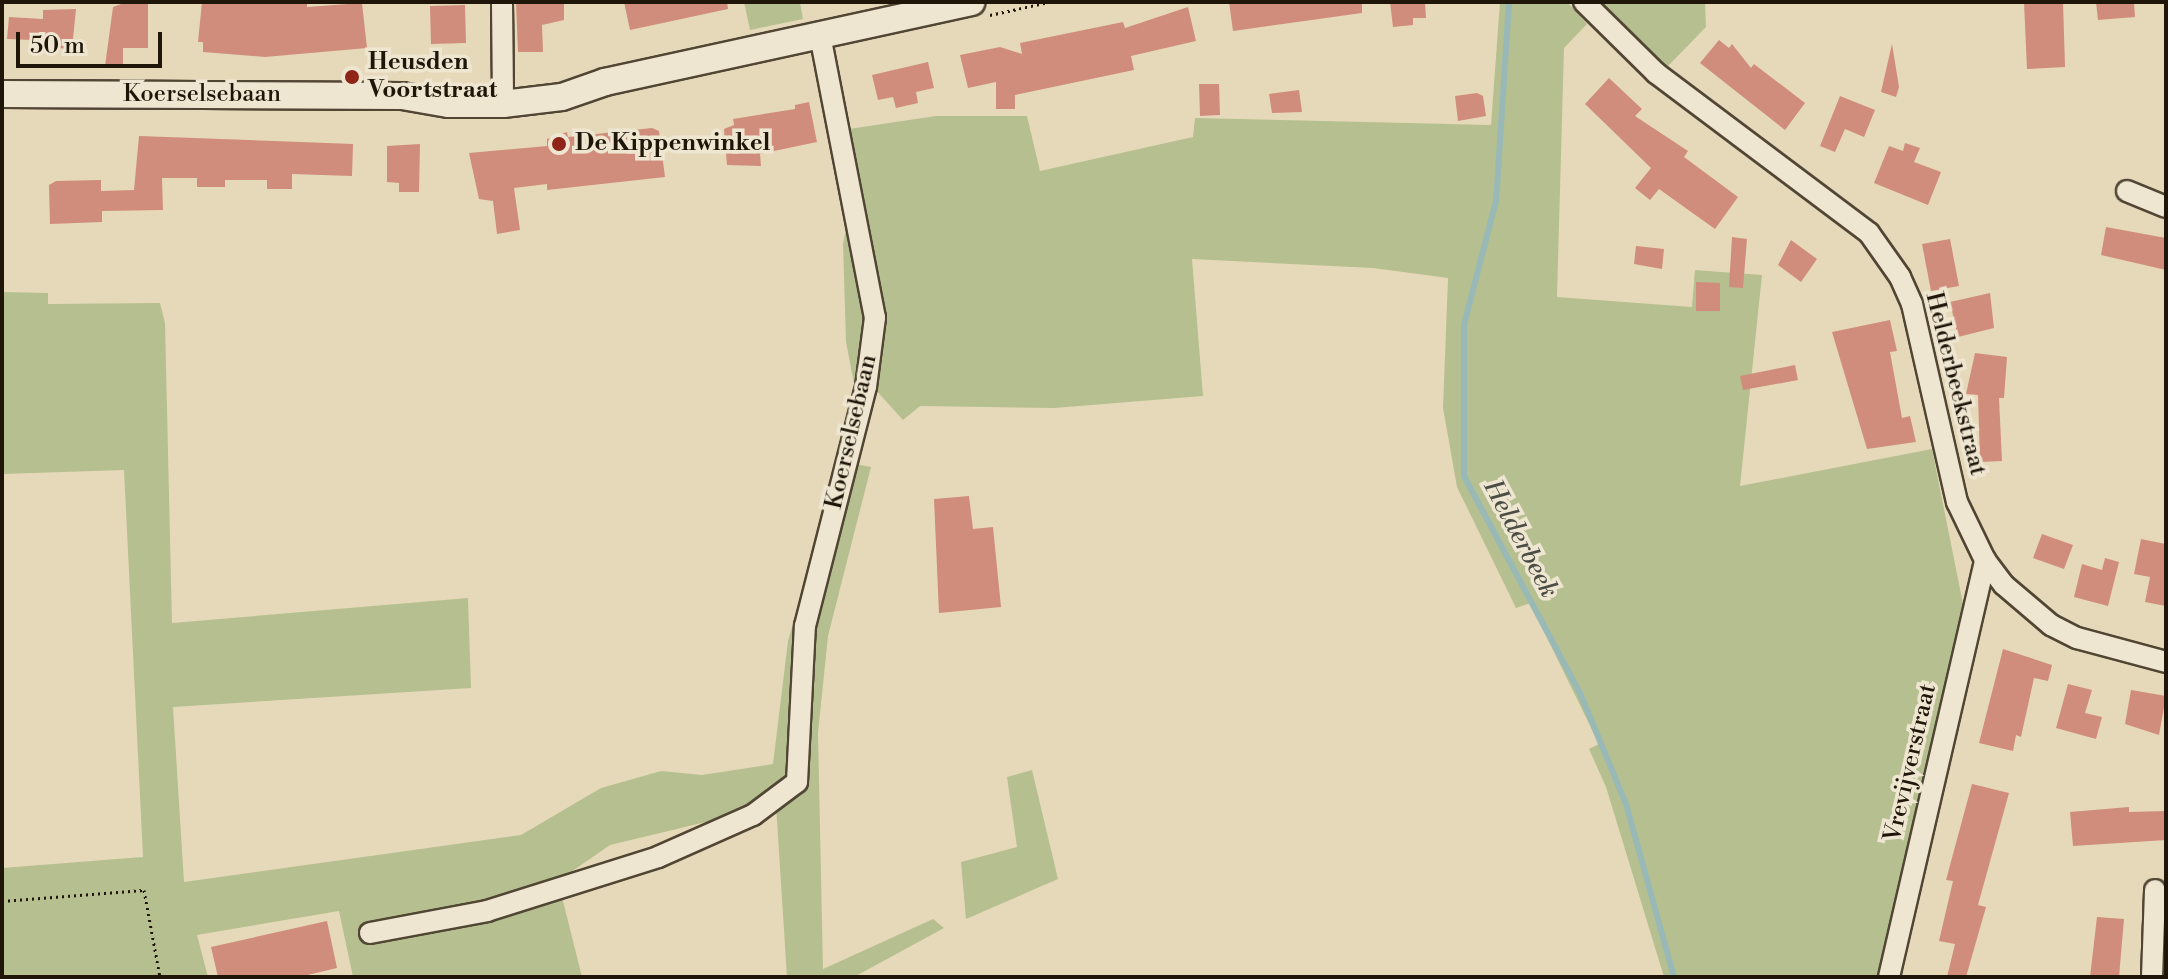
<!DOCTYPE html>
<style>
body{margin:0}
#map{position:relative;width:2168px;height:979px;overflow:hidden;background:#e6d9b9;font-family:"Libre Bodoni",serif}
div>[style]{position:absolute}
.green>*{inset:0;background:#b6bf8f}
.stream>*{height:6px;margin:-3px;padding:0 3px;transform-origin:3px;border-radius:3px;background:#99b9b7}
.building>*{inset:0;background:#d08d7b}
.path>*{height:3px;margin-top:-1.5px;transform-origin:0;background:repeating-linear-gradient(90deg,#1f1508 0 2px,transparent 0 6px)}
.roads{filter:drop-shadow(2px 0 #514634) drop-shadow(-2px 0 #514634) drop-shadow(0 2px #514634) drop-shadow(0 -2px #514634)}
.minor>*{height:20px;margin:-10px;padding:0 10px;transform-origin:10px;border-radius:10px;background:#efe6d2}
.tertiary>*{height:26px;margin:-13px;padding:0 13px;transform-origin:13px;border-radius:13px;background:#efe6d2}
.dots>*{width:22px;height:22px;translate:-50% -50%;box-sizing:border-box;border:4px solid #efe6d2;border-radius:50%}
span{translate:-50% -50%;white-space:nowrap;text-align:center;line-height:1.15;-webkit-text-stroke:7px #efe6d2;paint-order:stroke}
.poi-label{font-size:24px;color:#1f1508;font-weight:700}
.left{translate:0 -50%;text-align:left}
.street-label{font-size:24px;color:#1f1508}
.water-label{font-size:26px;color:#4a4e45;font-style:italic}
.frame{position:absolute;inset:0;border:4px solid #1f1508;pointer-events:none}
.scale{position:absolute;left:16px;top:32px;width:146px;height:36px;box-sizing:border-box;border:4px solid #1f1508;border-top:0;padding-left:10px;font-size:24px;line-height:28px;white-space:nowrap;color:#1f1508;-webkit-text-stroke:6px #efe6d2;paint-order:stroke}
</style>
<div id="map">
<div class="green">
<i style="clip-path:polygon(744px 2px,800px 2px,803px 19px,750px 30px)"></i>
<i style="clip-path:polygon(1500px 2px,1567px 2px,1587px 24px,1564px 48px,1557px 297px,1692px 307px,1695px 270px,1762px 275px,1740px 486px,1932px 449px,1963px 604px,1877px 977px,1664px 977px,1606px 787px,1589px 749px,1599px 744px,1530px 603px,1516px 608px,1457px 487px,1443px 408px,1448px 278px,1373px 268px,1192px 259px,1203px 396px,1054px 408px,920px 406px,903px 420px,864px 377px,857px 399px,846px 342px,843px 244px,849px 214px,842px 130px,936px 116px,1027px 116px,1040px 171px,1193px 137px,1195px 118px,1491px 125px)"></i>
<i style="clip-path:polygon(1601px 2px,1705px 2px,1706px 27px,1667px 67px)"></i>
<i style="clip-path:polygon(2px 292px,48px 293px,48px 304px,160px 303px,165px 323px,172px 623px,468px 598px,471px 688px,173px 707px,184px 882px,521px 835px,601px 788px,661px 771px,702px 775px,773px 764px,788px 641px,840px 461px,871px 467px,828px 636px,818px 733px,823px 969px,933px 919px,944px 928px,854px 977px,787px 977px,776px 805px,610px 845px,558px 881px,582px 977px,353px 977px,339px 911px,197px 935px,208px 977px,2px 977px,2px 868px,143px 857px,124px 470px,2px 474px)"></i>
<i style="clip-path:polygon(1032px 770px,1058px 879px,966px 919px,961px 862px,1017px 847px,1007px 777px)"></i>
</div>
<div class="stream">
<i style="left:1509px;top:2px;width:199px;rotate:93.7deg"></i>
<i style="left:1496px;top:201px;width:128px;rotate:104.5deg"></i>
<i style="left:1464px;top:325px;width:151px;rotate:90deg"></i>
<i style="left:1464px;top:476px;width:246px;rotate:61.9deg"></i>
<i style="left:1580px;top:693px;width:120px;rotate:67.5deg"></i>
<i style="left:1626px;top:804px;width:180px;rotate:74.5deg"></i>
</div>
<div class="building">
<i style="clip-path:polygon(202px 2px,307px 2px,307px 7px,362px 3px,367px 48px,265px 57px,203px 52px,203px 42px,198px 42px)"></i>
<i style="clip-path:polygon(516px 2px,564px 2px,564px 20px,542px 25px,543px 52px,518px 52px)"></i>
<i style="clip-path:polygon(624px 2px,727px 2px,728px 9px,630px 30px)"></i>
<i style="clip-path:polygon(1229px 2px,1362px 2px,1362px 13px,1233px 31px)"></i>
<i style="clip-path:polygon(1390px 2px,1425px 2px,1426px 18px,1413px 18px,1413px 25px,1393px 27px)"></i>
<i style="clip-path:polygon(2024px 2px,2063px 2px,2065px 67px,2027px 69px)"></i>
<i style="clip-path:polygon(2096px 2px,2134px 2px,2135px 17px,2098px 20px)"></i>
<i style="clip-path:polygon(124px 3px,148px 3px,148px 48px,123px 48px,123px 66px,105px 66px,113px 7px)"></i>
<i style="clip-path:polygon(465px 5px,466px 43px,431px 44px,430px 6px)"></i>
<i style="clip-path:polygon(1188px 7px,1196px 41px,1131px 56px,1134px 70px,1015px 95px,1015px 109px,996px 109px,996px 82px,968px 88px,960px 55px,1000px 47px,1022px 54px,1020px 43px,1123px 22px,1125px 28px)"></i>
<i style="clip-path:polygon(76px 9px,72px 49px,57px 48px,57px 41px,7px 39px,9px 17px,43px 19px,43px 10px)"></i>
<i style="clip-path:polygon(1719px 40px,1729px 48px,1732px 44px,1751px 68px,1754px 64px,1805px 103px,1785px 130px,1700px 63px)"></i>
<i style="clip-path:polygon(1892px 44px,1899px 87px,1896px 97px,1881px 92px)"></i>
<i style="clip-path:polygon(928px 62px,934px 88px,916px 92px,918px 103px,896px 108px,893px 97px,878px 100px,872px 75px)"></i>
<i style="clip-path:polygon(1609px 78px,1642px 109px,1635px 116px,1688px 151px,1684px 157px,1738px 197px,1715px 229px,1659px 189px,1650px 200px,1635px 188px,1651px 168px,1585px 104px)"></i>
<i style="clip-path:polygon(1199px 84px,1219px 84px,1220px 115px,1200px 116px)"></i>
<i style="clip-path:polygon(1299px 90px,1302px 112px,1272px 113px,1269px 94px)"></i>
<i style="clip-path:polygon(1477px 93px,1483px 96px,1486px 116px,1458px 121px,1455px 96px)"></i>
<i style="clip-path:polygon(1840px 96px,1875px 110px,1864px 137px,1845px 129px,1835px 152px,1820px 146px)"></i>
<i style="clip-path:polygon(809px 102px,817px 142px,760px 154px,761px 166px,727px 165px,724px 129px,734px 125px,733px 119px,795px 109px,795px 105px)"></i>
<i style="clip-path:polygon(652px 128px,659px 131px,665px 177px,547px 190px,547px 184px,514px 188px,520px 230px,497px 234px,493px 201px,479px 199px,469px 153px,547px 146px,547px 139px,567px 132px,568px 137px)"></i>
<i style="clip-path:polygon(139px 136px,353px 144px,352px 176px,292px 174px,292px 189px,267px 189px,267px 180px,225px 180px,225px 187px,197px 187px,197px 178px,162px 178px,163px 210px,102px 211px,102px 222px,50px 224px,49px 185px,56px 181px,101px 180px,101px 191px,134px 190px)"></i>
<i style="clip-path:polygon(1905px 143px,1920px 148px,1914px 162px,1941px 172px,1928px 205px,1874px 183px,1889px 146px,1903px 151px)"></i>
<i style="clip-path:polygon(420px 144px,419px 192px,399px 192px,399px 183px,387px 182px,387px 146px)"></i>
<i style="clip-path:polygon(2106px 227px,2166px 238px,2166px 270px,2101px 255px)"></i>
<i style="clip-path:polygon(1732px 237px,1747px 239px,1743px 288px,1729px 287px)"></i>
<i style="clip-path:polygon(1950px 239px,1959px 286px,1931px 291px,1922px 244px)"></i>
<i style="clip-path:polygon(1791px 240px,1817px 259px,1801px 282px,1778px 265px)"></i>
<i style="clip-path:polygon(1636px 246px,1664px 249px,1662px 269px,1634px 264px)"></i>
<i style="clip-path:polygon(1696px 282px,1720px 283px,1720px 311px,1696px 311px)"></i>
<i style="clip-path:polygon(1990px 293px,1994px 328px,1958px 337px,1950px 302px)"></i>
<i style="clip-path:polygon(1890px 320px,1897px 351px,1890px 352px,1902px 418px,1910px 416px,1916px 442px,1867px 449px,1832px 332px)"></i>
<i style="clip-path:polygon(1975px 353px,2007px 357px,2004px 398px,1999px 398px,2002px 461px,1980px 462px,1978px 395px,1966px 394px)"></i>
<i style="clip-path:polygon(1795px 365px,1798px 380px,1743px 390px,1740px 376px)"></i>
<i style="clip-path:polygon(969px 496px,973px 529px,993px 527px,1001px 607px,939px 613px,934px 499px)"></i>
<i style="clip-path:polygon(2042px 534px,2073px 545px,2064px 569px,2033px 558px)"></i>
<i style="clip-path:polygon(2141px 539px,2166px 544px,2166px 606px,2145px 602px,2150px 577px,2134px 574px)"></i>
<i style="clip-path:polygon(2105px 558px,2119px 562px,2108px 606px,2074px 597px,2082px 564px,2102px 570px)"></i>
<i style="clip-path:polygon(2003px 649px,2052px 665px,2048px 681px,2034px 678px,2021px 737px,2016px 735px,2013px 751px,1979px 743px)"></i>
<i style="clip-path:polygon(2068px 684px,2092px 690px,2085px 713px,2102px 717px,2096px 739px,2056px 728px)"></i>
<i style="clip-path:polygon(2131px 690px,2166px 696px,2159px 735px,2125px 724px)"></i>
<i style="clip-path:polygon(1972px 784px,2009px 793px,1978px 905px,1986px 907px,1966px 977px,1947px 977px,1955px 944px,1939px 941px,1953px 881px,1946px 880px)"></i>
<i style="clip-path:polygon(2129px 807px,2129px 812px,2166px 811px,2166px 840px,2073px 846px,2070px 812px)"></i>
<i style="clip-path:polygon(2097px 917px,2124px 919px,2119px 977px,2090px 977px)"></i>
<i style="clip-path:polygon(327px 921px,337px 968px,299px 977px,218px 977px,211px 947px)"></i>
</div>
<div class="path">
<i style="left:990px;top:15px;width:60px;rotate:-12.4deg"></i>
<i style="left:2px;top:901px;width:142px;rotate:-4.4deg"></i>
<i style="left:144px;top:890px;width:88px;rotate:79.6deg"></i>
</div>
<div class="roads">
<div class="minor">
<i style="left:502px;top:2px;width:102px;rotate:89.4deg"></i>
<i style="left:1584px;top:2px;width:101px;rotate:44.6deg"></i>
<i style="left:1656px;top:73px;width:266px;rotate:36.9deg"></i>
<i style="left:1869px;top:233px;width:54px;rotate:54.8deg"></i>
<i style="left:1900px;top:277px;width:30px;rotate:66deg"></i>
<i style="left:1912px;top:304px;width:203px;rotate:77.2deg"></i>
<i style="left:1957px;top:502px;width:64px;rotate:64.2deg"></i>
<i style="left:1985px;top:560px;width:31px;rotate:53deg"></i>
<i style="left:2004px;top:585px;width:62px;rotate:40.4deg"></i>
<i style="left:2051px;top:625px;width:29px;rotate:27deg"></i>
<i style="left:2077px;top:638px;width:92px;rotate:15.1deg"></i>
<i style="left:2127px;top:191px;width:42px;rotate:22.3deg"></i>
<i style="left:370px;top:933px;width:119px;rotate:-10.6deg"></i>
<i style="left:487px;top:911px;width:179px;rotate:-17.5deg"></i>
<i style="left:658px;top:857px;width:104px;rotate:-23.9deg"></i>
<i style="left:753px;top:815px;width:55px;rotate:-36.9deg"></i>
<i style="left:797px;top:782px;width:156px;rotate:-87.1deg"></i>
<i style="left:805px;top:626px;width:247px;rotate:-75.7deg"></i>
<i style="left:866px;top:387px;width:70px;rotate:-82.6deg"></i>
<i style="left:875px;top:318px;width:288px;rotate:-101deg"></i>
<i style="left:1889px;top:977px;width:428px;rotate:-77deg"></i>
<i style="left:2152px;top:977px;width:87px;rotate:-88deg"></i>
</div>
<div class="tertiary">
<i style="left:2px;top:94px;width:400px;rotate:0.3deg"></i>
<i style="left:402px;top:96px;width:48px;rotate:9.7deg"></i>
<i style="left:449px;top:104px;width:54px"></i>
<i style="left:503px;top:104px;width:59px;rotate:-6.8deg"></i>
<i style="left:562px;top:97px;width:46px;rotate:-19.2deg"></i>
<i style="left:605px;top:82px;width:375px;rotate:-12.3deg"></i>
</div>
</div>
<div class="dots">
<i style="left:352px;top:77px;background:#8f2418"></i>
<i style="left:559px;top:144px;background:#8f2418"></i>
</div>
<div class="poi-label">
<span class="left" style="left:368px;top:77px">Heusden<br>Voortstraat</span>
<span class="left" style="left:575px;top:144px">De Kippenwinkel</span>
</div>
<div class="street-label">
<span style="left:202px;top:95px">Koerselsebaan</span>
<span style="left:1955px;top:384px;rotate:76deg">Helderbeekstraat</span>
<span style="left:852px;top:432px;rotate:-77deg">Koerselsebaan</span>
<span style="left:1911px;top:763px;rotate:-77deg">Vrevijverstraat</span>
</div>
<div class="water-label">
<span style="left:1520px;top:539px;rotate:62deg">Helderbeek</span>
</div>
<div class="frame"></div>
<div class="scale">50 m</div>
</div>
